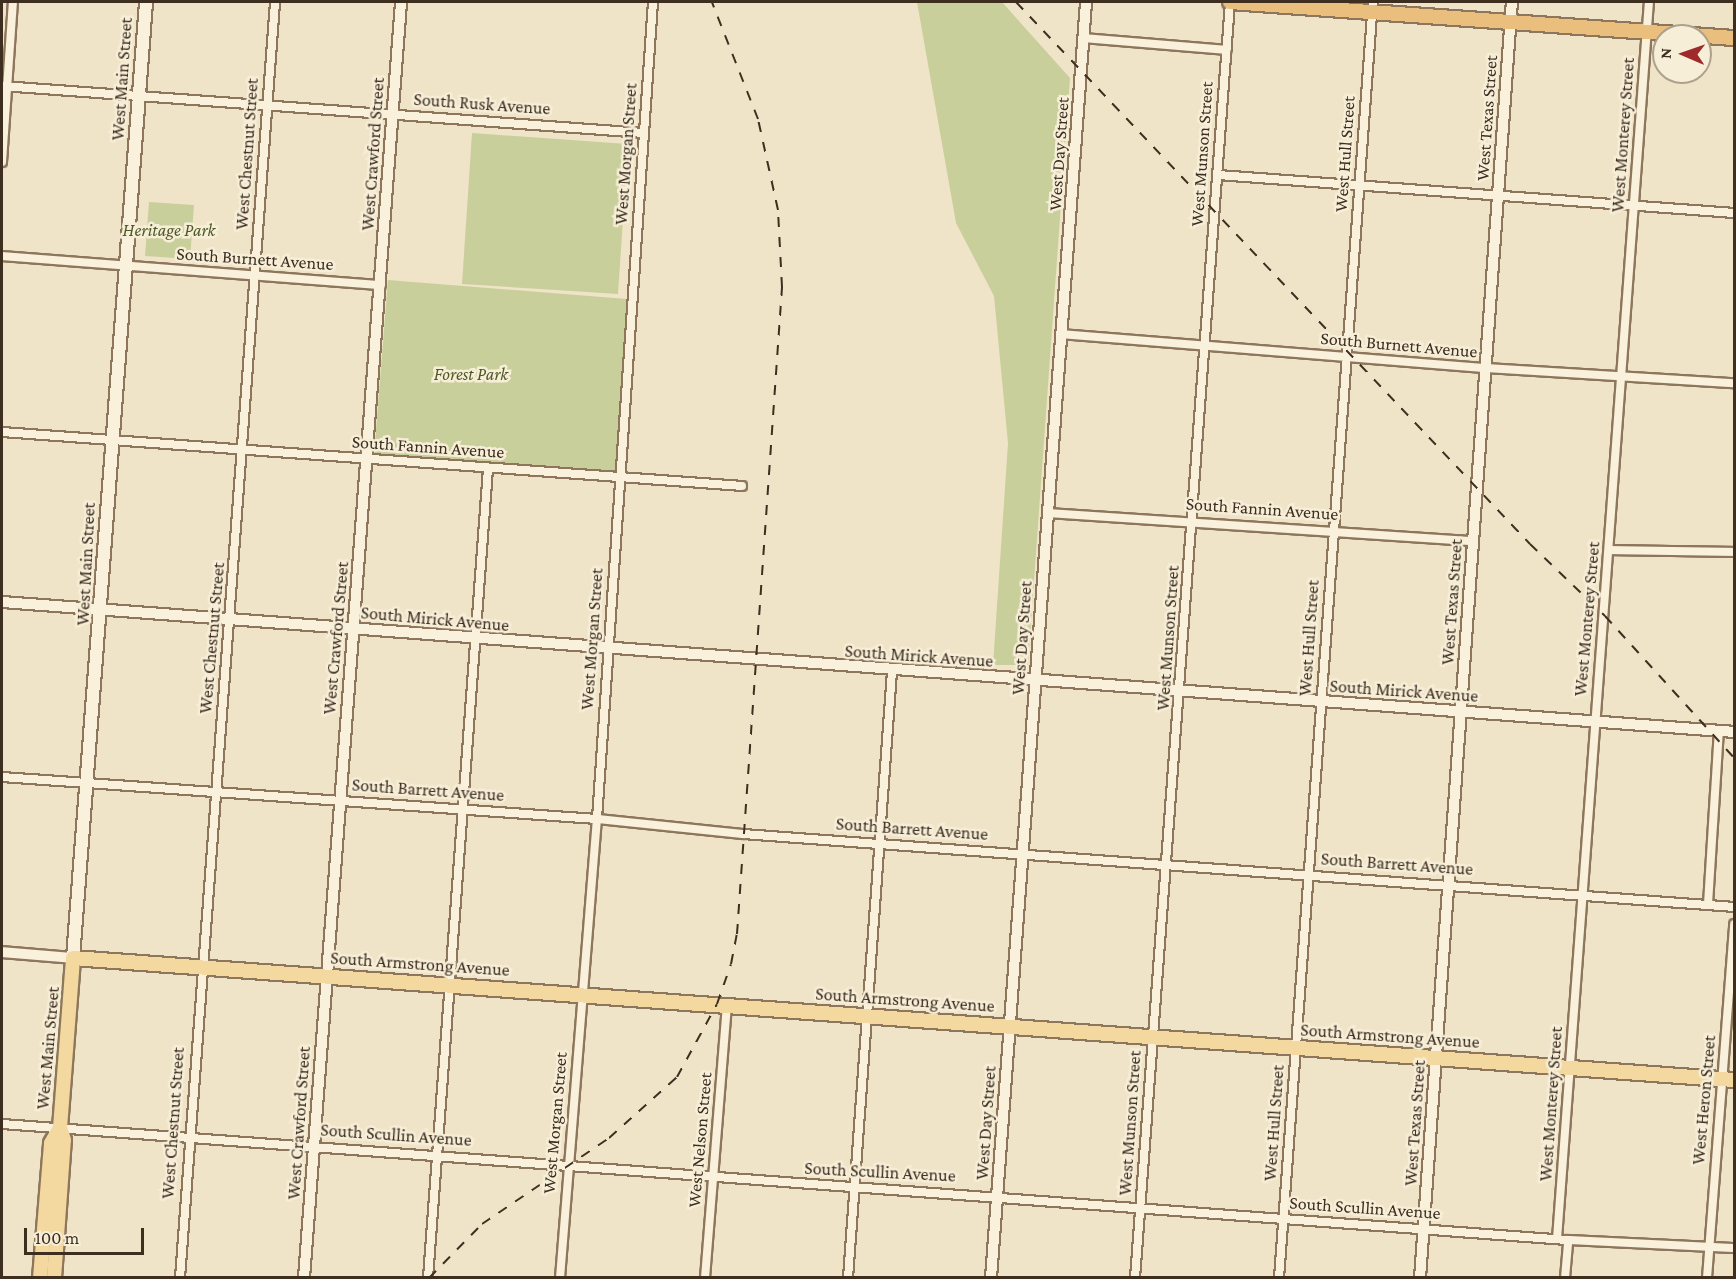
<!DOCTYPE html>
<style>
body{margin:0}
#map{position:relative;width:1736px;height:1279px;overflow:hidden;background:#f0e4c8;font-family:"Crimson Pro",serif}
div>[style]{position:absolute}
.green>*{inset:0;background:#c9cf9b}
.roads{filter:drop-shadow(2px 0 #8d765c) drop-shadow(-2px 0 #8d765c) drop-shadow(0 2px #8d765c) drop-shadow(0 -2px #8d765c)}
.minor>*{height:8px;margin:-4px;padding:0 4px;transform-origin:4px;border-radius:4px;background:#faf1dc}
.tertiary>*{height:10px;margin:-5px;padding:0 5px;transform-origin:5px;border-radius:5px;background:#faf1dc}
.secondary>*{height:12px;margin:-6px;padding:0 6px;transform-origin:6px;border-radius:6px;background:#faf1dc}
.primary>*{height:14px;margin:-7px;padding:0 7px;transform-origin:7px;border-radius:7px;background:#f3d9a0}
.trunk>*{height:14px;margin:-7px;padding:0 7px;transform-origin:7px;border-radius:7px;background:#eabe7c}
.rail>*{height:2px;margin-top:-1px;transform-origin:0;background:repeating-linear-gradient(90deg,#3d2e20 0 10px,transparent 0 20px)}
span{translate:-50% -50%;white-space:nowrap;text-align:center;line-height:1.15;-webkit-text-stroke:5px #f7eed8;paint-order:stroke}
.street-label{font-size:18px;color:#3d2e20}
.park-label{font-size:18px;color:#4d5a26;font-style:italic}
.frame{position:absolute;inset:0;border:3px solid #3d2e20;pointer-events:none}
.north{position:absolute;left:1652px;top:24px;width:60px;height:60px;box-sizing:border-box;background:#f7eed8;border:2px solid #ada18e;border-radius:50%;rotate:272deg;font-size:16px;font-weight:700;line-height:24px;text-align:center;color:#3d2e20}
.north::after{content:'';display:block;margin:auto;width:21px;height:27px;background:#9e2a2b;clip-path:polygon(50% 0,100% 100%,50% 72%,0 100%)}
.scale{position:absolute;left:24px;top:1228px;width:120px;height:27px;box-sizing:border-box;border:3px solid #3d2e20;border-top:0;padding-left:8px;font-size:18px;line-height:21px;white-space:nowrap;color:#3d2e20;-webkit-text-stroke:4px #f7eed8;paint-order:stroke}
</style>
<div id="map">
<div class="green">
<i style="clip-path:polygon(917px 2px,1002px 2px,1070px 78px,1028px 665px,993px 665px,1008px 443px,994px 296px,956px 223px)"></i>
<i style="clip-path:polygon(472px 133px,628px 144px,618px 294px,462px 284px)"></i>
<i style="clip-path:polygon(149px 202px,194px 205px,190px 259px,145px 256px)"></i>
<i style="clip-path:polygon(388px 280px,627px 299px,615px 472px,374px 455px)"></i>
</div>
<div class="roads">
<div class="minor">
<i style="left:1084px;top:38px;width:143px;rotate:4.8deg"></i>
<i style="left:2px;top:86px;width:644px;rotate:4.19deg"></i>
<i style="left:2px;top:162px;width:160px;rotate:-86.1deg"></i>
<i style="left:1218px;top:175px;width:517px;rotate:4.21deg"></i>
<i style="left:2px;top:256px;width:380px;rotate:4.4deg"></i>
<i style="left:1061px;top:334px;width:426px;rotate:4.6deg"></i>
<i style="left:1486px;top:368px;width:248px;rotate:3.5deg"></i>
<i style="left:2px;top:432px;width:742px;rotate:4.17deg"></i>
<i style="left:1048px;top:513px;width:426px;rotate:3.8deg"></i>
<i style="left:1610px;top:550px;width:124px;rotate:0.9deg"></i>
<i style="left:2px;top:777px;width:596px;rotate:4.04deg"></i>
<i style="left:597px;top:819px;width:147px;rotate:5.9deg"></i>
<i style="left:743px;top:834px;width:994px;rotate:4.21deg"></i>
<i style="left:1708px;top:904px;width:173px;rotate:-86.4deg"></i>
<i style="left:2px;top:1124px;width:1570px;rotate:4.24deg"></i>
<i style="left:1568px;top:1240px;width:166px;rotate:2.8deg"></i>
<i style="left:1557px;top:1239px;width:1240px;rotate:-85.75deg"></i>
<i style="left:180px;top:1278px;width:1280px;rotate:-85.74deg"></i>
<i style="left:428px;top:1278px;width:811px;rotate:-85.76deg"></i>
<i style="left:560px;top:1278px;width:460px;rotate:-85.4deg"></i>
<i style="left:597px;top:819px;width:819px;rotate:-86.08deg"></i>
<i style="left:705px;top:1278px;width:274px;rotate:-85.4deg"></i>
<i style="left:848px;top:1278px;width:609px;rotate:-85.85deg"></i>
<i style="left:1135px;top:1278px;width:1280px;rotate:-85.74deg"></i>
<i style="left:1279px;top:1278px;width:1279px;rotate:-85.79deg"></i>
<i style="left:1565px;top:1278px;width:38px;rotate:-85deg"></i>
<i style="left:1707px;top:1278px;width:355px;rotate:-85.6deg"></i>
</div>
<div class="tertiary">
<i style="left:2px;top:602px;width:1737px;rotate:4.29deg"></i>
<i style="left:2px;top:952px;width:71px;rotate:4.8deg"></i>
<i style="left:304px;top:1278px;width:1280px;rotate:-85.65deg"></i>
<i style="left:991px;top:1278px;width:1280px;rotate:-85.74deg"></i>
<i style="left:1420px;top:1278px;width:1279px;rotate:-85.88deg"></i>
</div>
<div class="secondary">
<i style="left:73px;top:958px;width:959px;rotate:-85.63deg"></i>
</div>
<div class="primary">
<i style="left:40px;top:1278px;width:135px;rotate:-85.3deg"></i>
<i style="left:51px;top:1143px;width:17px;rotate:-59deg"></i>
<i style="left:54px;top:1278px;width:138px;rotate:-85.9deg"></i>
<i style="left:64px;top:1140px;width:13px;rotate:-108deg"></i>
<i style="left:60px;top:1128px;width:170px;rotate:-85.6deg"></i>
<i style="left:73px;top:958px;width:1665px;rotate:4.2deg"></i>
</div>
<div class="trunk">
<i style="left:1230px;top:2px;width:505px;rotate:4.09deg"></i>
</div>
</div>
<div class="rail">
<i style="left:1016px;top:2px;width:747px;rotate:46.52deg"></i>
<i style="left:1530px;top:544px;width:104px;rotate:43.8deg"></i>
<i style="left:1605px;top:616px;width:192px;rotate:47.7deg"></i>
<i style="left:429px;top:1278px;width:76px;rotate:-45.5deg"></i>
<i style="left:482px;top:1224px;width:153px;rotate:-34.1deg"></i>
<i style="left:609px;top:1138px;width:91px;rotate:-41.9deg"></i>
<i style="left:677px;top:1077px;width:83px;rotate:-61.3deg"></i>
<i style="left:717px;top:1004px;width:42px;rotate:-70.7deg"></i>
<i style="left:731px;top:964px;width:31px;rotate:-79deg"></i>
<i style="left:737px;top:934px;width:649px;rotate:-86.02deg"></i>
<i style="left:782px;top:287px;width:77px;rotate:-93deg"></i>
<i style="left:778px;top:210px;width:93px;rotate:-102.4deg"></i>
<i style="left:758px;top:119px;width:126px;rotate:-111.5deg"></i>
</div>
<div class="street-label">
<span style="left:122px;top:79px;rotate:-86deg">West Main Street</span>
<span style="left:482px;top:104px;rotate:4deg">South Rusk Avenue</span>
<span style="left:1487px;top:118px;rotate:-86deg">West Texas Street</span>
<span style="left:1623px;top:135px;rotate:-86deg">West Monterey Street</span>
<span style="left:247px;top:154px;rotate:-86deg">West Chestnut Street</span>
<span style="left:373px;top:154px;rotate:-86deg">West Crawford Street</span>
<span style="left:626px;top:154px;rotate:-86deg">West Morgan Street</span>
<span style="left:1059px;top:154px;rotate:-86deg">West Day Street</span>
<span style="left:1202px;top:154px;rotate:-86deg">West Munson Street</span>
<span style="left:1345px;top:154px;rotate:-86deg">West Hull Street</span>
<span style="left:255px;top:259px;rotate:4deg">South Burnett Avenue</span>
<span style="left:1399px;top:345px;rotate:5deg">South Burnett Avenue</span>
<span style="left:428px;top:447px;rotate:4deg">South Fannin Avenue</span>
<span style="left:1262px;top:509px;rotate:4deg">South Fannin Avenue</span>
<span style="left:86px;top:564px;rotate:-87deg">West Main Street</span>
<span style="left:1452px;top:602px;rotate:-86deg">West Texas Street</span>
<span style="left:435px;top:619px;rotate:5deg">South Mirick Avenue</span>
<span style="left:1587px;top:619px;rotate:-85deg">West Monterey Street</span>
<span style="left:212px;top:638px;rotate:-85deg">West Chestnut Street</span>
<span style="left:336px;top:638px;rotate:-85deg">West Crawford Street</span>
<span style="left:1022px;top:638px;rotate:-86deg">West Day Street</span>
<span style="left:1168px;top:638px;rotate:-86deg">West Munson Street</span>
<span style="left:1309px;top:638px;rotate:-86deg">West Hull Street</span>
<span style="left:592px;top:639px;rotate:-86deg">West Morgan Street</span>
<span style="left:919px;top:656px;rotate:4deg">South Mirick Avenue</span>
<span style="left:1404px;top:691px;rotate:4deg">South Mirick Avenue</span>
<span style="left:428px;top:790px;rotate:4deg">South Barrett Avenue</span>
<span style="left:912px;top:829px;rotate:4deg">South Barrett Avenue</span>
<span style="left:1397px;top:864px;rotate:4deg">South Barrett Avenue</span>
<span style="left:420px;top:964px;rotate:4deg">South Armstrong Avenue</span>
<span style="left:905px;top:1000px;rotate:4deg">South Armstrong Avenue</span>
<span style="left:1390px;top:1036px;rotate:4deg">South Armstrong Avenue</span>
<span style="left:48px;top:1048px;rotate:-85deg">West Main Street</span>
<span style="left:1704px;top:1100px;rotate:-85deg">West Heron Street</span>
<span style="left:1551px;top:1104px;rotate:-86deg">West Monterey Street</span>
<span style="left:173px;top:1123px;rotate:-86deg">West Chestnut Street</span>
<span style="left:299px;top:1123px;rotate:-86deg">West Crawford Street</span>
<span style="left:555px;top:1123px;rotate:-85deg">West Morgan Street</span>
<span style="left:986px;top:1123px;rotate:-86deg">West Day Street</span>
<span style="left:1130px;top:1123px;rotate:-86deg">West Munson Street</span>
<span style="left:1274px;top:1123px;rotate:-86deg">West Hull Street</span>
<span style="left:1415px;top:1123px;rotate:-86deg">West Texas Street</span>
<span style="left:396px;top:1135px;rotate:4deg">South Scullin Avenue</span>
<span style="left:700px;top:1140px;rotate:-85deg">West Nelson Street</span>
<span style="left:880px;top:1172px;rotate:3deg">South Scullin Avenue</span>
<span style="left:1365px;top:1208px;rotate:4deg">South Scullin Avenue</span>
</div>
<div class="park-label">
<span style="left:169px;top:230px">Heritage Park</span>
<span style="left:471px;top:374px">Forest Park</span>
</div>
<div class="frame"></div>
<div class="north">N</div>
<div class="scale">100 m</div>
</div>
